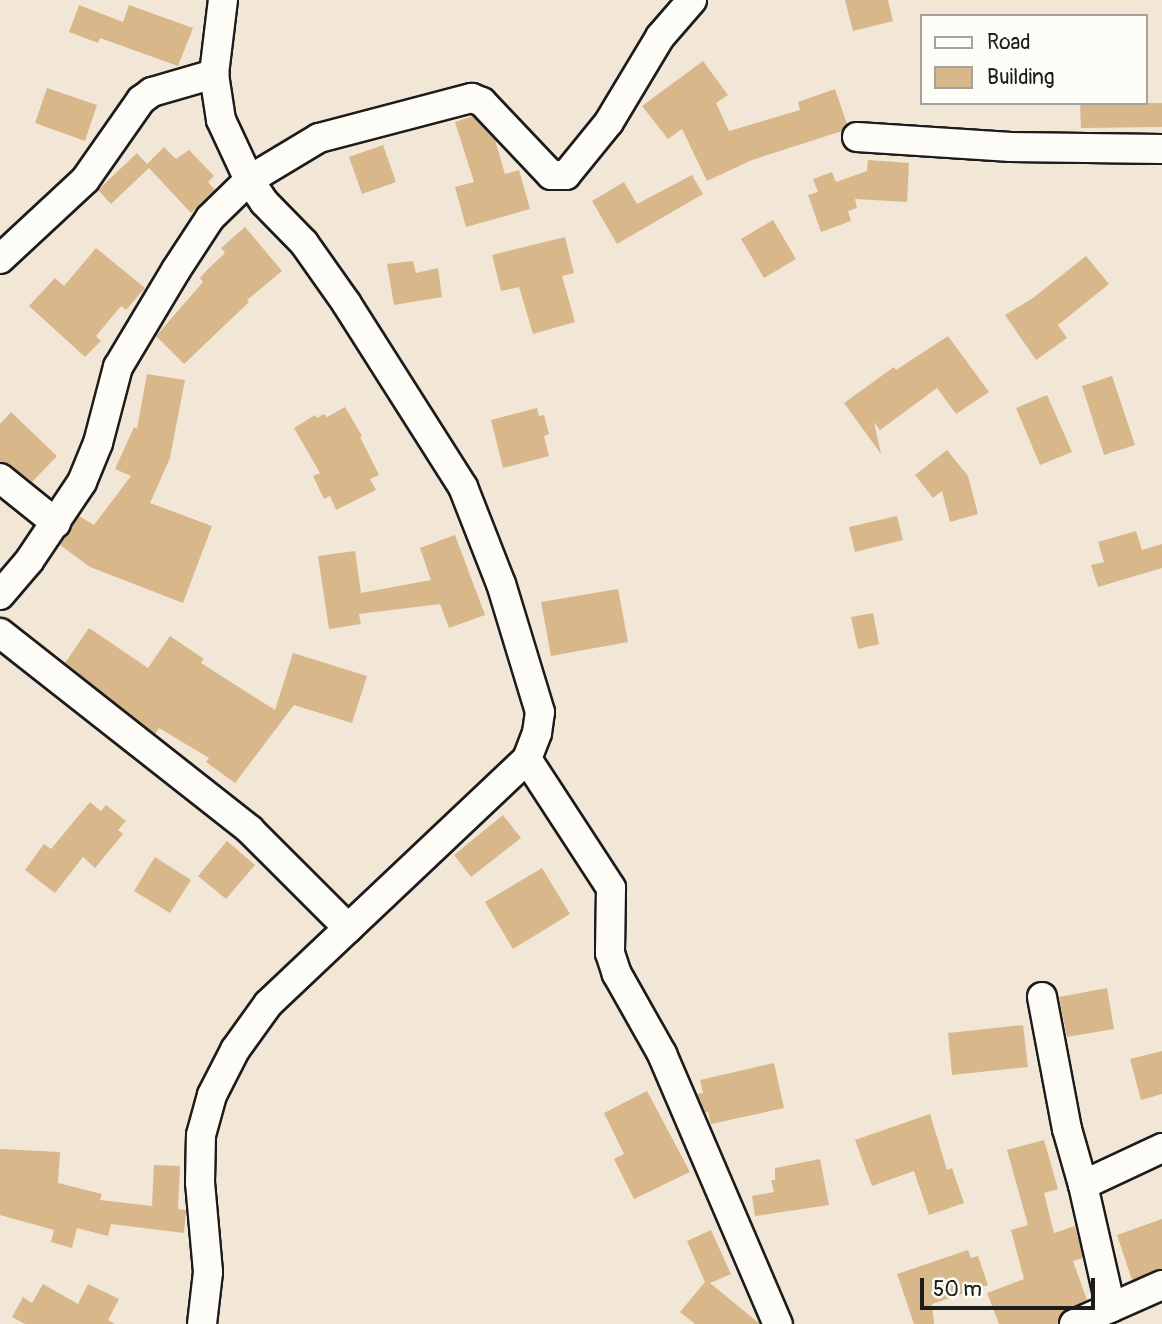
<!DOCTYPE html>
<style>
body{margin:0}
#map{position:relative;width:1162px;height:1324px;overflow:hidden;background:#f2e7d7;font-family:Pangolin,sans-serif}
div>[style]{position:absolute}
.building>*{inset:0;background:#d8b78b}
.roads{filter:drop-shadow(2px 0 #1c1c1c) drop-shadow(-2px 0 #1c1c1c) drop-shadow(0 2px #1c1c1c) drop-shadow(0 -2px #1c1c1c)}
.street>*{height:28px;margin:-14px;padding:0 14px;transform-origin:14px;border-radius:14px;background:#fdfcf7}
span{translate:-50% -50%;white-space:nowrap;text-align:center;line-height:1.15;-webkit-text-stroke:5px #fdfcf7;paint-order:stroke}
.legend{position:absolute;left:920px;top:14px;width:228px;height:91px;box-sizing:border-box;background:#fdfcf7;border:2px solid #a3a29f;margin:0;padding:9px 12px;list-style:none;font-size:21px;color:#1c1c1c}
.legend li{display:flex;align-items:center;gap:14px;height:35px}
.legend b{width:35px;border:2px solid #a3a29f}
.scale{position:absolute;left:920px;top:1278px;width:175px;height:32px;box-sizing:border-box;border:4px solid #1c1c1c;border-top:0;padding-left:9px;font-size:21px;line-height:24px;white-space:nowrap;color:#1c1c1c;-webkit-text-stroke:5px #fdfcf7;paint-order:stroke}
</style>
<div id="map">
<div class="building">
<i style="clip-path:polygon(845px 0,888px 0,893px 21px,853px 31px)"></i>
<i style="clip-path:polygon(79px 5px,123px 22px,129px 5px,193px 28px,178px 66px,100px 38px,98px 43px,69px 32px)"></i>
<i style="clip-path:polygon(703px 61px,728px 95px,716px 103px,729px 131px,800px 110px,798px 102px,835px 89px,847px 124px,842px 131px,752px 160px,707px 181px,682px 129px,668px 139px,642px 106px)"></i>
<i style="clip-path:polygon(47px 88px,97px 105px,85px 141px,35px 123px)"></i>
<i style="clip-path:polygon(1080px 103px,1162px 103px,1162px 127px,1081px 128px)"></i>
<i style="clip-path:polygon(473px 116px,495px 140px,505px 174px,519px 170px,530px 209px,466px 227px,455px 187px,474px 182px,455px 122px)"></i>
<i style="clip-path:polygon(383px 145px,396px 182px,362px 194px,349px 157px)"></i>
<i style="clip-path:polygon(164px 147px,176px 159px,189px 150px,214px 176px,208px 182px,215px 190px,191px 213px,149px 168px,111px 204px,98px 190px,137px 153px,147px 164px)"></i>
<i style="clip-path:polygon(868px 160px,909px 163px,907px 202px,855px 199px,857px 208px,848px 211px,851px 221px,821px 232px,808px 195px,818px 192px,813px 179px,832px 172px,836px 182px,867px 171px)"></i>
<i style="clip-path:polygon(692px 175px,703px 194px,617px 244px,592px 201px,624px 182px,637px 204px)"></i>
<i style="clip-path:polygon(773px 220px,796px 259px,764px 278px,741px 239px)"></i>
<i style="clip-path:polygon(245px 227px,282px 271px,247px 300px,249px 302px,184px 364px,156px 336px,203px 282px,200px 278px,207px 270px,225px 253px,221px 248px)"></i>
<i style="clip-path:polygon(565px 237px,574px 273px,562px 276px,575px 322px,533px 334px,519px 287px,501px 291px,492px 255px)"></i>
<i style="clip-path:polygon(96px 248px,145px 288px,126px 310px,121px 306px,96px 336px,101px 341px,85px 357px,29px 306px,55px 278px,64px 286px)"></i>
<i style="clip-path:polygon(1086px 256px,1109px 284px,1058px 325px,1067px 338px,1036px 360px,1005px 315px,1033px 298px)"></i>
<i style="clip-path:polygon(413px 261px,416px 273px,438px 268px,442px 297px,394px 305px,387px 264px)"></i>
<i style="clip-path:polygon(948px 336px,989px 392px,956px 414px,937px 388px,880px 430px,874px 422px,881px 454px,844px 403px,894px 367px,896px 370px)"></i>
<i style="clip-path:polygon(147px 374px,185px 380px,170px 458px,150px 503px,212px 526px,183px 603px,90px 567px,60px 545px,79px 516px,94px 525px,131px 476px,115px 469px,134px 427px,137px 429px)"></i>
<i style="clip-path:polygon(1112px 376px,1135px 445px,1104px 455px,1082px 386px)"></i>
<i style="clip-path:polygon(1047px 395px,1072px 452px,1040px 465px,1016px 408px)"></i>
<i style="clip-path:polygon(345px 407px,362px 436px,360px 437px,379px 475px,370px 479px,376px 490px,336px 510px,330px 496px,324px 499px,313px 476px,320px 473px,294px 428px,315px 415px,317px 418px,324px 414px,327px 417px)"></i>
<i style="clip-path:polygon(537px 408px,539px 416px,544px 415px,549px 434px,544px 436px,549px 456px,503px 468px,491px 420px)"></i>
<i style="clip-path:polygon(11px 412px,57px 456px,32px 482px,10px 465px,0 462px,0 424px)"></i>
<i style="clip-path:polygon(947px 450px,968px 476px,978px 514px,950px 522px,942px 491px,933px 498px,915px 475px)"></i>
<i style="clip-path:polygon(897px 516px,903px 540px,855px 552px,849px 527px)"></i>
<i style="clip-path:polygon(1136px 531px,1142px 550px,1162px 544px,1162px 568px,1098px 587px,1091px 565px,1104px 562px,1098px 542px)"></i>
<i style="clip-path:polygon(455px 535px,485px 615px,449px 628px,440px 604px,359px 614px,361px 624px,329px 629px,318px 556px,355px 551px,361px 593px,431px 580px,420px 548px)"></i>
<i style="clip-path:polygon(618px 589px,628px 642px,551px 656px,541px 602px)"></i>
<i style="clip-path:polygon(873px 613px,879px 644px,858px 649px,851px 617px)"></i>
<i style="clip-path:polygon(89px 628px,148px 668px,170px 636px,204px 659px,201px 663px,275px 710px,293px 653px,367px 676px,352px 723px,294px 705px,235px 783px,206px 762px,209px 758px,159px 728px,155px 734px,65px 663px)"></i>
<i style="clip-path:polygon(90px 802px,101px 811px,106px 805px,126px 821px,118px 830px,123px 834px,95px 868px,83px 857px,55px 893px,25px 870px,44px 844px,51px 849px)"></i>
<i style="clip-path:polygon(503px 815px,521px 838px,471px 877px,454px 855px)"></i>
<i style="clip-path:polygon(227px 841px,255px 865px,226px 899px,198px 876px)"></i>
<i style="clip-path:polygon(155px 857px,191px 880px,170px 913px,134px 891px)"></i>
<i style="clip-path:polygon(542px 868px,570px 914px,513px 949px,485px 902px)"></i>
<i style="clip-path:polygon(1107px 988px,1114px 1029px,1067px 1037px,1059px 997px)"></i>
<i style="clip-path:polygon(1023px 1025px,1028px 1067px,952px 1075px,948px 1033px)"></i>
<i style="clip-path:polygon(1162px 1051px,1162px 1094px,1141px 1100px,1130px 1059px)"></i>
<i style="clip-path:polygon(774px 1063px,784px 1108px,711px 1124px,708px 1112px,705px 1112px,697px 1094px,703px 1093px,700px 1080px)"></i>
<i style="clip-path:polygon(647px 1091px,690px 1172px,634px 1199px,614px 1159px,624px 1154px,604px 1113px)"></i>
<i style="clip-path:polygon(930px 1114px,947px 1170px,952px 1168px,964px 1203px,929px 1215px,914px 1171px,872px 1186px,855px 1140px)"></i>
<i style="clip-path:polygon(1044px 1140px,1058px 1189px,1044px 1193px,1054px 1233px,1075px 1226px,1083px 1258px,1073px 1261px,1087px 1300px,1061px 1314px,1058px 1324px,999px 1324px,987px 1293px,1024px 1279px,1011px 1230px,1028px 1225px,1007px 1150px)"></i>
<i style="clip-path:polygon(0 1149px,60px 1152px,58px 1183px,102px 1194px,100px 1200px,152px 1206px,154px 1165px,180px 1166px,178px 1209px,186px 1210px,184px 1233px,111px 1224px,108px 1236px,77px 1228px,72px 1248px,51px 1242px,54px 1230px,0 1215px)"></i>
<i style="clip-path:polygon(820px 1159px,829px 1205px,755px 1216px,752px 1196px,774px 1192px,771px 1180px,775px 1180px,775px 1168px)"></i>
<i style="clip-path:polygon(1162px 1219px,1162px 1269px,1132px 1280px,1117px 1235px)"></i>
<i style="clip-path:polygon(711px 1230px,731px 1274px,710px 1283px,760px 1324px,695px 1324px,680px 1312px,705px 1282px,687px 1241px)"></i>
<i style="clip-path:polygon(968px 1250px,971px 1258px,978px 1256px,988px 1285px,932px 1304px,934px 1324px,914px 1324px,897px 1274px)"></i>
<i style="clip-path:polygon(43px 1284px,78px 1304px,88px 1284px,119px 1299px,108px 1320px,115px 1324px,25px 1324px,12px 1317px,23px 1297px,32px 1303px)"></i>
</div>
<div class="roads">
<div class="street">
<i style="left:857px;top:137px;width:154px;rotate:3.7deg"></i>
<i style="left:1011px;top:147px;width:151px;rotate:0.8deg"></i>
<i style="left:0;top:259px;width:116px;rotate:-42.9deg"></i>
<i style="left:85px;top:180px;width:98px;rotate:-55deg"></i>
<i style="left:141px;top:100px;width:14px;rotate:-36deg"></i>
<i style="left:152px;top:92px;width:65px;rotate:-16.2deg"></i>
<i style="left:0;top:478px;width:72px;rotate:38.8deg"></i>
<i style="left:0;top:595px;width:45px;rotate:-49.5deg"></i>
<i style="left:29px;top:561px;width:95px;rotate:-56.1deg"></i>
<i style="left:82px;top:482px;width:42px;rotate:-67.7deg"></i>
<i style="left:98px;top:443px;width:79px;rotate:-75.3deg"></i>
<i style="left:118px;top:367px;width:113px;rotate:-59.1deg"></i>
<i style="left:176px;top:270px;width:62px;rotate:-56.8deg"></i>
<i style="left:210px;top:218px;width:54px;rotate:-44.3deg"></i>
<i style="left:249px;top:180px;width:82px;rotate:-31deg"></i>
<i style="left:319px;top:138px;width:158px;rotate:-14.7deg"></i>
<i style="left:472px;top:98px;width:11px;rotate:22deg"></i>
<i style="left:482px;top:102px;width:100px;rotate:46.6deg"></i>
<i style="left:551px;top:175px;width:15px"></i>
<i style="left:566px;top:175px;width:68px;rotate:-50.9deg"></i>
<i style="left:609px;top:122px;width:99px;rotate:-59deg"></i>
<i style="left:660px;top:37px;width:49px;rotate:-49.1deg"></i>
<i style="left:0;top:633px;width:318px;rotate:38.2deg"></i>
<i style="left:250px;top:830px;width:139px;rotate:45deg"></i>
<i style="left:527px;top:759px;width:154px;rotate:56.9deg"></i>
<i style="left:611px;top:888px;width:65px;rotate:90.9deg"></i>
<i style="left:610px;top:953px;width:22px;rotate:72deg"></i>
<i style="left:617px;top:974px;width:92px;rotate:60.6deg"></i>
<i style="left:662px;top:1054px;width:294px;rotate:66.8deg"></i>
<i style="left:1042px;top:997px;width:134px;rotate:79.3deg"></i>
<i style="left:1067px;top:1129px;width:58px;rotate:74.1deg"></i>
<i style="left:1083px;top:1185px;width:87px;rotate:-25.1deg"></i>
<i style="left:1083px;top:1185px;width:126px;rotate:77.2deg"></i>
<i style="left:202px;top:1324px;width:52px;rotate:-83.4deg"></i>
<i style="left:208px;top:1272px;width:90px;rotate:-95.1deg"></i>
<i style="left:200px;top:1182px;width:47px;rotate:-88.8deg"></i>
<i style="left:201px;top:1135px;width:41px;rotate:-74.6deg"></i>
<i style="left:212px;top:1095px;width:51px;rotate:-62.9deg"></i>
<i style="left:235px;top:1050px;width:57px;rotate:-54.3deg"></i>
<i style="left:268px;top:1004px;width:357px;rotate:-43.4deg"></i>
<i style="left:527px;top:759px;width:28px;rotate:-69deg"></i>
<i style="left:537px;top:733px;width:21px;rotate:-82deg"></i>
<i style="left:540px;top:712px;width:134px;rotate:-106.9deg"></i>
<i style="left:501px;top:584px;width:104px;rotate:-111.4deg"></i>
<i style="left:463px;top:487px;width:217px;rotate:-122.4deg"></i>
<i style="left:347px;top:304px;width:75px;rotate:-125.2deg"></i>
<i style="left:304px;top:243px;width:57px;rotate:-134.3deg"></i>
<i style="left:264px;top:202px;width:27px;rotate:-124deg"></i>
<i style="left:249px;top:180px;width:66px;rotate:-115deg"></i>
<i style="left:221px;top:120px;width:47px;rotate:-98.7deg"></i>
<i style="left:214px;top:74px;width:75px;rotate:-83.1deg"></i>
<i style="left:1074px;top:1324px;width:96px;rotate:-23.9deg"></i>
</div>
</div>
<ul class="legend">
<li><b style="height:9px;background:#fdfcf7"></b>Road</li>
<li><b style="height:19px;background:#d8b78b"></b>Building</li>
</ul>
<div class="scale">50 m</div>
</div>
